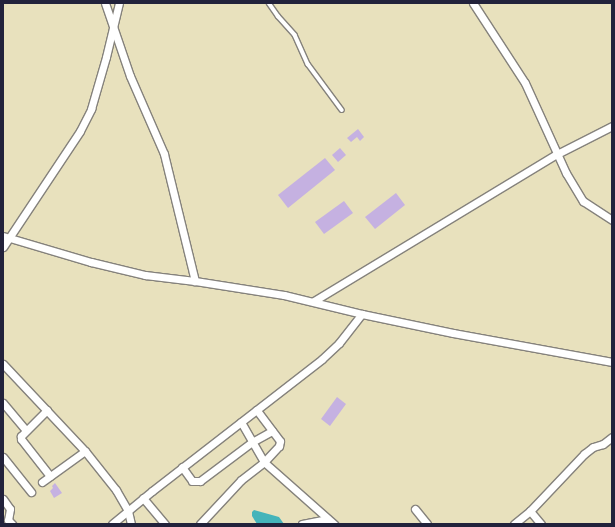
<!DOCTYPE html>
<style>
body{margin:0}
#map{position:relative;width:615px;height:527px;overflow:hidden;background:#e8e1bd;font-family:Kalam,sans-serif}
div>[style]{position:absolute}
.water>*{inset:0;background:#44b4ba}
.building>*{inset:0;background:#c5b1e1}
.roads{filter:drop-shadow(1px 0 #85827c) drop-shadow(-1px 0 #85827c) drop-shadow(0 1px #85827c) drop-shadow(0 -1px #85827c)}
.service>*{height:3.5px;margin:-1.75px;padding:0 1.75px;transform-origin:1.75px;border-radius:1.75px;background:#fff}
.minor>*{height:7px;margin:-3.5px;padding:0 3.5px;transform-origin:3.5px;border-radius:3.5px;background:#fff}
span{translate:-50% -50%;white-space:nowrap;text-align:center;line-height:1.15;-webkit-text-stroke:3px #fff;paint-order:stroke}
.frame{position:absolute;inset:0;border:4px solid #22223b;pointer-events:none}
</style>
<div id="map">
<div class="water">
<i style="clip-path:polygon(254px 510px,279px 517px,284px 524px,257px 524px,252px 516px,252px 512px)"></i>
</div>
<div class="building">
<i style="clip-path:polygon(358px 129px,364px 137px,360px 141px,357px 137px,351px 142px,347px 138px)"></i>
<i style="clip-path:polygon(340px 148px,346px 155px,338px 162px,332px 155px)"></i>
<i style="clip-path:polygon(325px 158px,335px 170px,288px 208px,278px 195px)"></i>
<i style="clip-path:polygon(396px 193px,405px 205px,375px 229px,365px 217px)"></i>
<i style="clip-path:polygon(344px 201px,353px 213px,324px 234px,315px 222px)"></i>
<i style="clip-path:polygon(337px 397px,346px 404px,330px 426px,321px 419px)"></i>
<i style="clip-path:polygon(55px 483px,62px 493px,54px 498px,50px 491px,53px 488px,52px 486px)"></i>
</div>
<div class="roads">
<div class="service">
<i style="left:269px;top:3px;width:16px;rotate:55deg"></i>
<i style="left:278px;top:16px;width:25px;rotate:48deg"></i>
<i style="left:295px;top:35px;width:32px;rotate:66deg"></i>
<i style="left:308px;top:64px;width:57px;rotate:53.5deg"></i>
</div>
<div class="minor">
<i style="left:105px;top:3px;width:77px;rotate:71.1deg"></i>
<i style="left:130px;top:76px;width:85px;rotate:66.4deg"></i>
<i style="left:164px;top:154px;width:131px;rotate:76.3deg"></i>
<i style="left:473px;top:3px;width:95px;rotate:57deg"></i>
<i style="left:525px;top:83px;width:99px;rotate:65.5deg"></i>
<i style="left:566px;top:173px;width:33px;rotate:59deg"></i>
<i style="left:583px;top:201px;width:35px;rotate:33deg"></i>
<i style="left:3px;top:236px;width:92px;rotate:16.5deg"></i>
<i style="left:91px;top:262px;width:56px;rotate:13.5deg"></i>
<i style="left:145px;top:275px;width:50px;rotate:6.8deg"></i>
<i style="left:195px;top:281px;width:90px;rotate:8.9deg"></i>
<i style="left:284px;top:295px;width:80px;rotate:13.7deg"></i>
<i style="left:362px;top:314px;width:93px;rotate:11.8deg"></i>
<i style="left:453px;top:333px;width:162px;rotate:10.3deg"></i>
<i style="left:3px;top:247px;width:139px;rotate:-56.4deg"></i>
<i style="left:80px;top:131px;width:25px;rotate:-63deg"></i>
<i style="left:91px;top:109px;width:54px;rotate:-73.9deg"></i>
<i style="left:106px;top:57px;width:56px;rotate:-76.5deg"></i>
<i style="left:314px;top:301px;width:284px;rotate:-31.2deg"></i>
<i style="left:557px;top:154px;width:62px;rotate:-27deg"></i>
<i style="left:3px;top:364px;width:120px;rotate:46.7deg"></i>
<i style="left:85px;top:451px;width:50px;rotate:51.5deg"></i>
<i style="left:116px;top:490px;width:24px;rotate:60deg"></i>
<i style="left:128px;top:511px;width:13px;rotate:77deg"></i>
<i style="left:3px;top:403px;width:35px;rotate:50deg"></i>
<i style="left:47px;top:410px;width:37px;rotate:135deg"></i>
<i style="left:21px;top:436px;width:3px;rotate:90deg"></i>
<i style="left:21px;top:439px;width:47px;rotate:51.9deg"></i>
<i style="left:241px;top:422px;width:46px;rotate:60.1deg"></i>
<i style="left:264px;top:462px;width:94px;rotate:41.5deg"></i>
<i style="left:3px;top:457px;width:45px;rotate:51.3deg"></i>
<i style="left:182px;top:467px;width:17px;rotate:54deg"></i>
<i style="left:192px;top:481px;width:8px"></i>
<i style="left:200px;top:481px;width:65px;rotate:-36.9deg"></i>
<i style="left:252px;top:442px;width:23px;rotate:-29deg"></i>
<i style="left:42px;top:482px;width:53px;rotate:-35.8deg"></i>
<i style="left:143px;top:498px;width:34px;rotate:50deg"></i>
<i style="left:3px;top:499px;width:12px;rotate:55deg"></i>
<i style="left:10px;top:509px;width:11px;rotate:100deg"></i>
<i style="left:8px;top:520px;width:6px;rotate:45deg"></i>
<i style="left:415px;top:509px;width:19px;rotate:51deg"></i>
<i style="left:530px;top:511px;width:79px;rotate:-46.5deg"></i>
<i style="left:584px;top:454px;width:11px;rotate:-38deg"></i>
<i style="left:593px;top:447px;width:10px;rotate:-17deg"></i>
<i style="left:603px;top:444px;width:11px;rotate:-38deg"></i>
<i style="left:112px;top:524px;width:52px;rotate:-39.5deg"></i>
<i style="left:152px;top:491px;width:215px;rotate:-37.8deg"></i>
<i style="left:322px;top:359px;width:23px;rotate:-43deg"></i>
<i style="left:339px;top:343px;width:37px;rotate:-52deg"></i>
<i style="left:200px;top:524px;width:60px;rotate:-47deg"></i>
<i style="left:241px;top:480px;width:29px;rotate:-38deg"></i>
<i style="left:264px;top:462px;width:22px;rotate:-47deg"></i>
<i style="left:279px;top:446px;width:5px;rotate:-79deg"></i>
<i style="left:280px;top:441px;width:39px;rotate:-127deg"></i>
<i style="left:302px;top:524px;width:26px;rotate:-11deg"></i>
<i style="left:514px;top:524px;width:21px;rotate:-39deg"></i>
<i style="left:530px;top:511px;width:17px;rotate:50deg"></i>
</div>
</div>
<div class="frame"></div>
</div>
